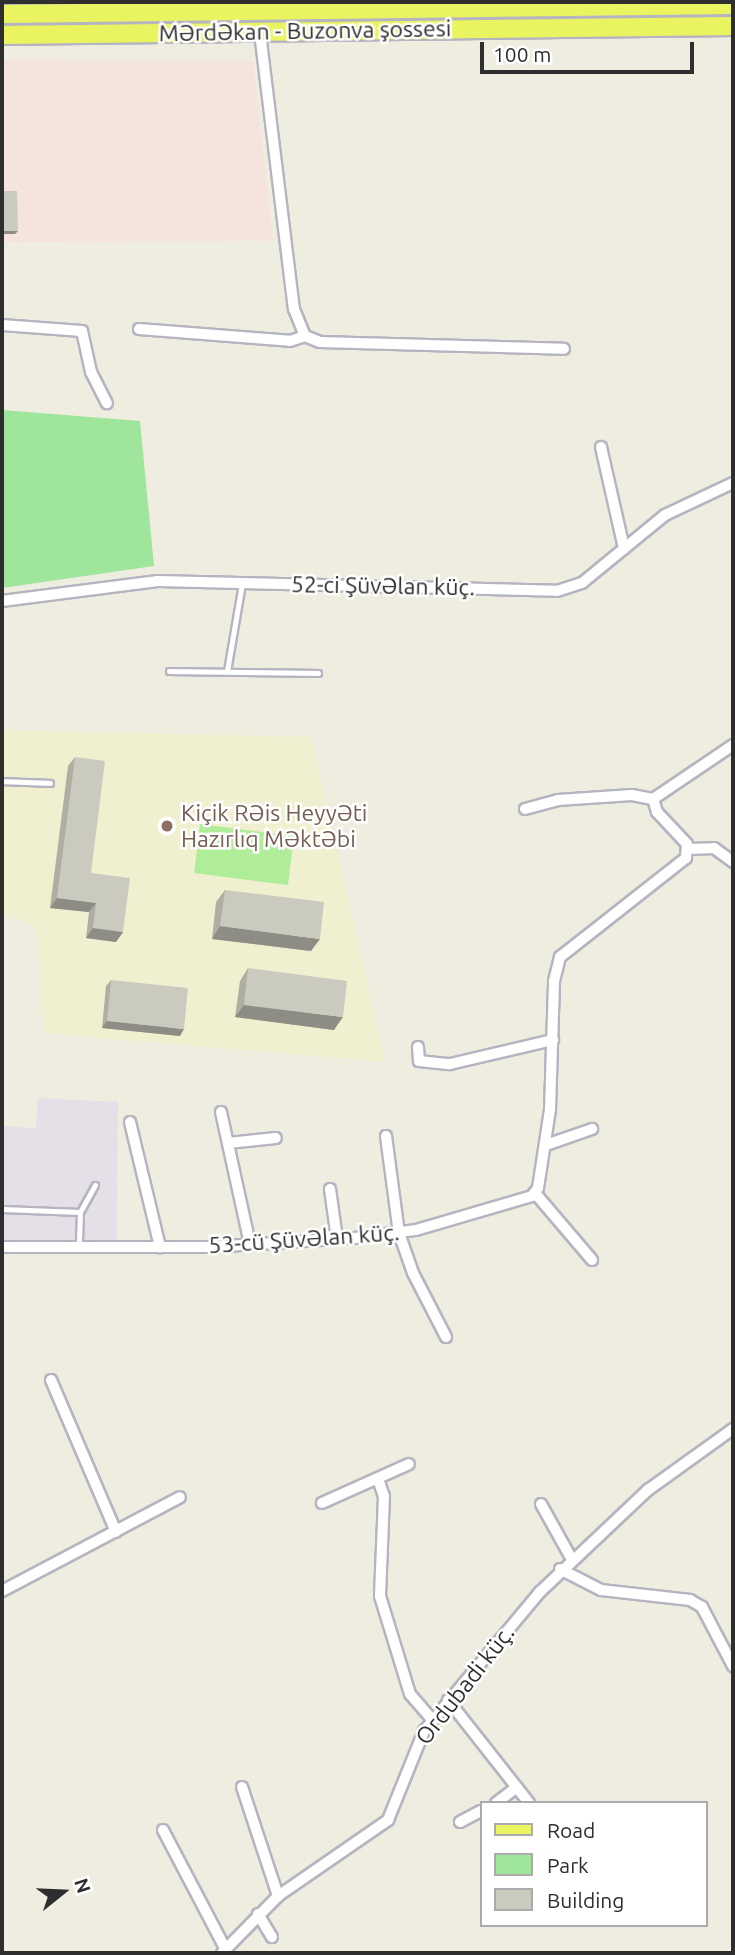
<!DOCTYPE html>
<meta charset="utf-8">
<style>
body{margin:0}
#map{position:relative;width:735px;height:1955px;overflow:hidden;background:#efede0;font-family:Ubuntu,sans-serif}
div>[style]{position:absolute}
.industrial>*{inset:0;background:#e5e0e8}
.education>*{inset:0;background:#f0f0d0}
.medical>*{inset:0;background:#f5e4de}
.green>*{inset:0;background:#9fe69c}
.pitch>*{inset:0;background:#afed98}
.roads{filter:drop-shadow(2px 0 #b5b4c1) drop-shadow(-2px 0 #b5b4c1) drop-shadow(0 2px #b5b4c1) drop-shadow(0 -2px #b5b4c1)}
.lane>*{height:5px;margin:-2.5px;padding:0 2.5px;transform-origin:2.5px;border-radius:2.5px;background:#fff}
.street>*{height:10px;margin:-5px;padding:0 5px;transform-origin:5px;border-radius:5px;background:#fff}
.primary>*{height:18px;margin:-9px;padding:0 9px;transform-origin:9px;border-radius:9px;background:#eaf460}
.wall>*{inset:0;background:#afaea3}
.shaded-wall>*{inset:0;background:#8e8d85}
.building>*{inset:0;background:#cbcabe}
.dots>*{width:19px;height:19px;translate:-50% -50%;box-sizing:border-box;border:4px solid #fff;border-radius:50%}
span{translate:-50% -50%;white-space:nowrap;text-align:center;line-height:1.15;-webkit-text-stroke:5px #fff;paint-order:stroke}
.street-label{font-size:23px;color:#2e2e2e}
.education-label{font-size:23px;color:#785e54}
.left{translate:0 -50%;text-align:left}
.frame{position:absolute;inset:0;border:4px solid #2e2e2e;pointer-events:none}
.legend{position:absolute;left:480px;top:1801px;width:228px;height:126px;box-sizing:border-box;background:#fff;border:2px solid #ababab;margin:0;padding:9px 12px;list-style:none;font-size:21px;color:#2e2e2e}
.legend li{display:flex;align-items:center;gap:14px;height:35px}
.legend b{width:35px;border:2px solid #ababab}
.north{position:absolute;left:28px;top:1857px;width:70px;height:70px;-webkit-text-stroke:5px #fff;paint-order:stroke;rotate:72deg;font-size:19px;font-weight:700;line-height:28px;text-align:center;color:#2e2e2e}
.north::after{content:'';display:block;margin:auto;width:24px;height:32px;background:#2e2e2e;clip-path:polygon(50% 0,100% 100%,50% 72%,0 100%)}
.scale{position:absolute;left:480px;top:42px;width:214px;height:32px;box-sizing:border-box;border:4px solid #2e2e2e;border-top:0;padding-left:9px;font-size:21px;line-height:24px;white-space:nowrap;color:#2e2e2e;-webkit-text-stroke:5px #fff;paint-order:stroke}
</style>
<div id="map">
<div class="industrial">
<i style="clip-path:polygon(38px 1098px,118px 1102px,117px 1240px,2px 1241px,2px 1126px,36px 1128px)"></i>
</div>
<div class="education">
<i style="clip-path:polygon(2px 730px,311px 737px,385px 1062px,44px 1033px,36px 926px,2px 914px)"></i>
</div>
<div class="medical">
<i style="clip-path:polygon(2px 60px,253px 61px,273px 241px,2px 242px)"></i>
</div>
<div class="green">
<i style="clip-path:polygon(2px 410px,140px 421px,154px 566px,2px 588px)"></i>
</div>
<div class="pitch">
<i style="clip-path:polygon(200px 824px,294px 836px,288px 885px,194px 873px)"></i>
</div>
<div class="roads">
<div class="lane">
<i style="left:169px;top:671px;width:149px;rotate:0.8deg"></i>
<i style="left:227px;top:671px;width:89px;rotate:-80.3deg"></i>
<i style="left:2px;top:781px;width:48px;rotate:2.4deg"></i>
<i style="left:2px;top:1209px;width:78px;rotate:2.2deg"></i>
<i style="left:80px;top:1212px;width:34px;rotate:92deg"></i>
<i style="left:80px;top:1212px;width:31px;rotate:-61deg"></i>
</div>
<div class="street">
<i style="left:260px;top:33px;width:278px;rotate:83deg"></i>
<i style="left:294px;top:309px;width:29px;rotate:68deg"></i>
<i style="left:305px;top:336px;width:16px;rotate:22deg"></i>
<i style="left:320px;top:342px;width:244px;rotate:1.6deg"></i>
<i style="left:2px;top:325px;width:80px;rotate:4.3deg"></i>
<i style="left:82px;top:331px;width:42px;rotate:77.6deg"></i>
<i style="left:91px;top:372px;width:35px;rotate:63deg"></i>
<i style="left:139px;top:329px;width:151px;rotate:4.5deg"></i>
<i style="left:290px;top:341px;width:16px;rotate:-18deg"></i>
<i style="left:601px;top:447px;width:104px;rotate:77.2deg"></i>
<i style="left:2px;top:601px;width:157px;rotate:-7.3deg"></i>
<i style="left:158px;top:581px;width:399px;rotate:1.4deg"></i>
<i style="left:557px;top:591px;width:26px;rotate:-18deg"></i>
<i style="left:582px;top:583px;width:107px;rotate:-39.3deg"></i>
<i style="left:665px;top:515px;width:75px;rotate:-25.2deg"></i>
<i style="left:525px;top:809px;width:34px;rotate:-15deg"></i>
<i style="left:558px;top:800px;width:74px;rotate:-3.9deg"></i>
<i style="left:632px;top:795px;width:21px;rotate:11deg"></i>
<i style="left:689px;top:849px;width:25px;rotate:-2deg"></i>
<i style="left:714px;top:848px;width:24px;rotate:36deg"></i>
<i style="left:418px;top:1047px;width:14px;rotate:86deg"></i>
<i style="left:419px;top:1061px;width:31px;rotate:6deg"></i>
<i style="left:450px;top:1064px;width:106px;rotate:-13.1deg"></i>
<i style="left:221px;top:1112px;width:135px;rotate:77.6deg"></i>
<i style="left:130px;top:1122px;width:129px;rotate:76.5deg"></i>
<i style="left:386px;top:1136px;width:98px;rotate:82.4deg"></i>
<i style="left:399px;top:1233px;width:42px;rotate:70.7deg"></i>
<i style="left:413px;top:1273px;width:72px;rotate:62.7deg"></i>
<i style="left:228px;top:1143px;width:48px;rotate:-5.9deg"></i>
<i style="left:546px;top:1145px;width:49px;rotate:-19.2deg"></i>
<i style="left:330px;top:1189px;width:50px;rotate:82deg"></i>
<i style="left:535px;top:1193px;width:88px;rotate:49.6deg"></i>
<i style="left:2px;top:1247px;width:207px"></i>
<i style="left:209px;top:1247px;width:146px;rotate:-3.5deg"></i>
<i style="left:355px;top:1238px;width:62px;rotate:-7.5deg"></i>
<i style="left:416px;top:1230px;width:121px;rotate:-16.3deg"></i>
<i style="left:532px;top:1196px;width:10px;rotate:-53deg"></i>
<i style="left:538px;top:1188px;width:79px;rotate:-81.3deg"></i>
<i style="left:550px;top:1110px;width:129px;rotate:-88.2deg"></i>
<i style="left:554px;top:981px;width:25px;rotate:-76deg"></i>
<i style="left:560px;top:957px;width:160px;rotate:-38.2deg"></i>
<i style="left:686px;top:858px;width:14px;rotate:-86deg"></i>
<i style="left:687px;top:844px;width:44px;rotate:-133.2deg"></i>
<i style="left:657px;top:812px;width:14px;rotate:-107deg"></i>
<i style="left:653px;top:799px;width:97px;rotate:-34deg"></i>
<i style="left:51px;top:1380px;width:165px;rotate:66.8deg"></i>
<i style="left:378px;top:1479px;width:18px;rotate:71deg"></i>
<i style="left:384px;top:1496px;width:100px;rotate:92.3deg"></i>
<i style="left:380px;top:1596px;width:102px;rotate:73deg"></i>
<i style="left:410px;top:1694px;width:33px;rotate:49deg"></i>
<i style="left:322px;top:1503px;width:95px;rotate:-24.1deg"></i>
<i style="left:541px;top:1504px;width:62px;rotate:60.9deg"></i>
<i style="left:560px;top:1569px;width:46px;rotate:27.1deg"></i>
<i style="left:601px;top:1590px;width:90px;rotate:6.4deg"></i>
<i style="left:690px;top:1600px;width:14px;rotate:30deg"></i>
<i style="left:702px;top:1607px;width:67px;rotate:62.3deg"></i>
<i style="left:2px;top:1591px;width:201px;rotate:-27.8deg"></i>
<i style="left:448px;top:1700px;width:131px;rotate:51.8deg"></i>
<i style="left:242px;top:1787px;width:115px;rotate:71.7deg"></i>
<i style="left:496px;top:1803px;width:26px;rotate:-37deg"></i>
<i style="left:460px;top:1822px;width:24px;rotate:-28deg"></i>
<i style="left:163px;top:1830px;width:136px;rotate:62.3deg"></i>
<i style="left:258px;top:1914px;width:27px;rotate:59deg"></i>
<i style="left:222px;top:1953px;width:80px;rotate:-45.5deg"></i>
<i style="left:278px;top:1896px;width:134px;rotate:-34.6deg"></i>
<i style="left:388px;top:1820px;width:96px;rotate:-68deg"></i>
<i style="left:424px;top:1731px;width:181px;rotate:-50.2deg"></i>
<i style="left:540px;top:1592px;width:149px;rotate:-43.4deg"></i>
<i style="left:648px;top:1490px;width:105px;rotate:-35.7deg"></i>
</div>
<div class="primary">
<i style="left:2px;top:14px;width:731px;rotate:-0.71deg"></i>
<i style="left:2px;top:35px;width:731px;rotate:-0.71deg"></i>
</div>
</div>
<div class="wall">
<i style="clip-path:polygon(75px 757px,91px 873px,123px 932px,116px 942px,86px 938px,89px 912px,50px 908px,68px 766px)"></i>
<i style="clip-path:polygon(225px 890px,311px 951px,212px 939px,216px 902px)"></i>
<i style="clip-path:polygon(248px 968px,334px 1030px,235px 1017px,240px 981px)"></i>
<i style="clip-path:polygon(111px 980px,180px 1036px,102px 1028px,106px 986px)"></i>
</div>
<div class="shaded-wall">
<i style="clip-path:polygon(2px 231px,18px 231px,15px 234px,2px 234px)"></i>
<i style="clip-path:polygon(57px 898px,96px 903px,89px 912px,50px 908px)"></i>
<i style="clip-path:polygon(220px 926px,320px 939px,311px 951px,212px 939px)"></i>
<i style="clip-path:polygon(93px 928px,123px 932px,116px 942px,86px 938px)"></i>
<i style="clip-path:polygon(244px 1005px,343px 1017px,334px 1030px,235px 1017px)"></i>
<i style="clip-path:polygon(107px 1021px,184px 1029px,180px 1036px,102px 1028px)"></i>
</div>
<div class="building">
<i style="clip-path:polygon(2px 191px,17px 191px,18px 231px,2px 231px)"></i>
<i style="clip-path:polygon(75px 757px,105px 761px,91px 873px,130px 878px,123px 932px,93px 928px,96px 903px,57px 898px)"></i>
<i style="clip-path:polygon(225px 890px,324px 902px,320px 939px,220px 926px)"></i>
<i style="clip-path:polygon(248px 968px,347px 981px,343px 1017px,244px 1005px)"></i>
<i style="clip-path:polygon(111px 980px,188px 988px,184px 1029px,107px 1021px)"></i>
</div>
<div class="dots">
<i style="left:167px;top:826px;background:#8d6e63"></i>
</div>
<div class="street-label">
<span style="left:305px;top:31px;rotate:-1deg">Mərdəkan - Buzonva şossesi</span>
<span style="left:383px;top:586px;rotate:1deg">52-ci Şüvəlan küç.</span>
<span style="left:304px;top:1239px;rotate:-4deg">53-cü Şüvəlan küç.</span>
<span style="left:465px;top:1685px;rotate:-52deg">Ordubadi küç.</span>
</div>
<div class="education-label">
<span class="left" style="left:181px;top:826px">Kiçik Rəis Heyyəti<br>Hazırlıq Məktəbi</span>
</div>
<div class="frame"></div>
<ul class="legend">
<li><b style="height:9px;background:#eaf460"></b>Road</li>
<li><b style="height:19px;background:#9fe69c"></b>Park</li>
<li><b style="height:19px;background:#cbcabe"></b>Building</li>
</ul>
<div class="north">N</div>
<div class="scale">100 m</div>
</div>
